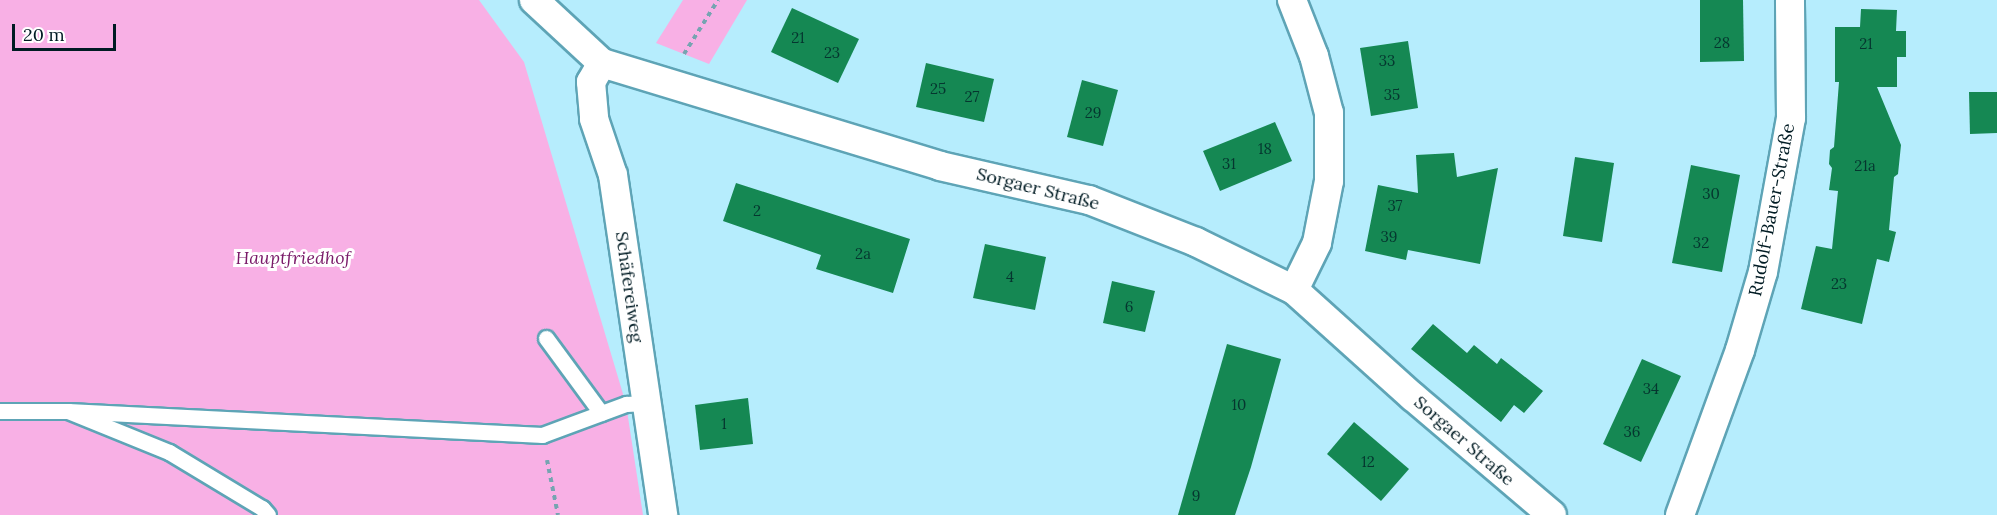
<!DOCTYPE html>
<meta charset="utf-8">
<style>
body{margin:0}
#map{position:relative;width:1997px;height:515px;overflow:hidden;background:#b6edfd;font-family:Lora,serif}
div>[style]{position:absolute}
.green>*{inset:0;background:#f8b0e5}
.building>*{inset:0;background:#158853}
.path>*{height:4px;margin-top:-2px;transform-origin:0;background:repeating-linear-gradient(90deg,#76a4b1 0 4.5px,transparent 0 9px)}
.roads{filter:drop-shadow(2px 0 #5ea4b6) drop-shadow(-2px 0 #5ea4b6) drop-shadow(0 2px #5ea4b6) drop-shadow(0 -2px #5ea4b6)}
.service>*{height:15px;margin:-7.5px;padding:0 7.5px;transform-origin:7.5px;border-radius:7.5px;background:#fff}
.minor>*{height:28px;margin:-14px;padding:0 14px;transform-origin:14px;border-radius:14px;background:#fff}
span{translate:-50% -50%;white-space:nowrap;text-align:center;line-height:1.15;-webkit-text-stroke:6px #fff;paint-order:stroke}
.number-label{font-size:15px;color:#05362f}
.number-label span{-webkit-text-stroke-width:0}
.street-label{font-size:18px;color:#001b23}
.park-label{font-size:18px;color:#791968;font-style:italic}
.scale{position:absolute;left:12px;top:24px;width:104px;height:27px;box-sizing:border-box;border:3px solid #001b23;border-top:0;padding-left:8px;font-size:18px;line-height:21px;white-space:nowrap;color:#001b23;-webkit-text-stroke:4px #fff;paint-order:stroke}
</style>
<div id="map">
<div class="green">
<i style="clip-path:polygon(0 0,479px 0,524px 62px,626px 404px,643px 515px,0 515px)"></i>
<i style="clip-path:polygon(683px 0,747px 0,709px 64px,656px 43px)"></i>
</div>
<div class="building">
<i style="clip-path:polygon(1700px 0,1743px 0,1744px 61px,1700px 62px)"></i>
<i style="clip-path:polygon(792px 8px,859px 39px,838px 83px,771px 52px)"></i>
<i style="clip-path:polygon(1861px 9px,1897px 10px,1896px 31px,1906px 31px,1906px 57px,1897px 57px,1897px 87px,1877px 87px,1901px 145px,1898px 174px,1894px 177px,1889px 230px,1896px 232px,1889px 262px,1877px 259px,1862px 324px,1801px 309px,1816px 246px,1832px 249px,1838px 191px,1829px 190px,1832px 168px,1829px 164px,1830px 150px,1834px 147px,1839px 82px,1835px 82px,1835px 27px,1860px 27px)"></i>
<i style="clip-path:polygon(1408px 41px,1418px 108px,1371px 116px,1360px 48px)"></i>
<i style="clip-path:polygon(926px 63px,994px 79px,984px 122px,916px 107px)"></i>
<i style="clip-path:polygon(1082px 80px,1118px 90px,1103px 146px,1067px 137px)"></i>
<i style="clip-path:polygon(1969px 92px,1997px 92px,1997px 133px,1970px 134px)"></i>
<i style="clip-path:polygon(1275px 122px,1292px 161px,1220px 191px,1203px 151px)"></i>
<i style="clip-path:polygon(1454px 153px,1457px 177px,1498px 168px,1480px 264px,1408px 250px,1406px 260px,1365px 251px,1378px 185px,1418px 193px,1416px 155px)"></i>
<i style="clip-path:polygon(1575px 157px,1614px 163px,1602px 242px,1563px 236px)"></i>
<i style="clip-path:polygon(1691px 165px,1740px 175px,1722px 272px,1672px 263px)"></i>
<i style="clip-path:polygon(736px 183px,910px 239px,893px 293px,816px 269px,821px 255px,723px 221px)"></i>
<i style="clip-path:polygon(985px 244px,1046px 257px,1035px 310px,973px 298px)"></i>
<i style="clip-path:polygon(1112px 281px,1155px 291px,1145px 332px,1103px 323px)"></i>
<i style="clip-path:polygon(1433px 324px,1467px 353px,1474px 345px,1497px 364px,1501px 358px,1543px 391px,1524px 413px,1514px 405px,1501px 422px,1411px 349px)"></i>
<i style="clip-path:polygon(1227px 344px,1281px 359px,1251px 467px,1235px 515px,1178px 515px)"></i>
<i style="clip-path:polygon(1642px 359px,1681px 376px,1641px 462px,1603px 444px)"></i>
<i style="clip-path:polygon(748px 398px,753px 444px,700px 450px,695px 405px)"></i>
<i style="clip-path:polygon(1354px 422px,1409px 469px,1381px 501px,1327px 454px)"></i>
</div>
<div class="path">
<i style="left:684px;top:54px;width:64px;rotate:-57.8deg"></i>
<i style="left:547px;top:460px;width:56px;rotate:78.7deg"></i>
</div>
<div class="roads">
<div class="service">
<i style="left:546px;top:338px;width:93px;rotate:53.7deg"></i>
<i style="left:0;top:411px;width:68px"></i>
<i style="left:68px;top:411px;width:109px;rotate:22.1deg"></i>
<i style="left:169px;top:452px;width:109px;rotate:31.1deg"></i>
<i style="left:262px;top:508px;width:9px;rotate:49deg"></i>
<i style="left:68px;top:411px;width:475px;rotate:2.9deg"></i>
<i style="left:542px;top:435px;width:90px;rotate:-20.3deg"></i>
<i style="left:626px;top:404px;width:20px;rotate:-3deg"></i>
</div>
<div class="minor">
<i style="left:534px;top:0;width:93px;rotate:42.8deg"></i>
<i style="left:602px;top:63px;width:353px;rotate:16.9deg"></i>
<i style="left:940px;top:166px;width:153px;rotate:12.9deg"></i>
<i style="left:1089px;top:200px;width:115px;rotate:21.4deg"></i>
<i style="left:1196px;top:242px;width:109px;rotate:26.1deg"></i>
<i style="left:1294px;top:290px;width:160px;rotate:42deg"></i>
<i style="left:1413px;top:397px;width:182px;rotate:40.3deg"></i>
<i style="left:1292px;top:0;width:60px;rotate:68.6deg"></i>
<i style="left:1314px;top:56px;width:59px;rotate:75.3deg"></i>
<i style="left:1329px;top:113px;width:68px;rotate:90deg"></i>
<i style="left:1329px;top:181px;width:63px;rotate:101deg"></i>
<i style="left:1317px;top:243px;width:52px;rotate:116.1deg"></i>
<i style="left:602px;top:63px;width:22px;rotate:120deg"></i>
<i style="left:591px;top:82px;width:37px;rotate:85deg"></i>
<i style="left:594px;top:119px;width:59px;rotate:71.3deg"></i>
<i style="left:613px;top:175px;width:344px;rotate:81.6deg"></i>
<i style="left:1680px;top:515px;width:176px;rotate:-70deg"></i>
<i style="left:1740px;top:350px;width:81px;rotate:-73.6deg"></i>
<i style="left:1763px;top:272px;width:157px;rotate:-79.7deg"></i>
<i style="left:1791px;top:118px;width:118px;rotate:-90.5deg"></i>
</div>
</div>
<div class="number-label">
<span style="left:798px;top:38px">21</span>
<span style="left:1722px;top:43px">28</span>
<span style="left:1866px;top:44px">21</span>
<span style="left:832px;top:53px">23</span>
<span style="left:1387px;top:61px">33</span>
<span style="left:938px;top:89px">25</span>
<span style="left:1392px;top:95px">35</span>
<span style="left:972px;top:97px">27</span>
<span style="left:1093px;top:113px">29</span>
<span style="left:1265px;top:149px">18</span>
<span style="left:1229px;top:164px">31</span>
<span style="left:1865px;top:166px">21a</span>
<span style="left:1711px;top:194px">30</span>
<span style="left:1395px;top:206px">37</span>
<span style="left:757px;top:211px">2</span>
<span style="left:1389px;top:237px">39</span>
<span style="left:1701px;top:243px">32</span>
<span style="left:863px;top:254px">2a</span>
<span style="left:1010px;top:277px">4</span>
<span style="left:1839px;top:284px">23</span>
<span style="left:1129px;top:307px">6</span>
<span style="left:1651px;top:389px">34</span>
<span style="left:1239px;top:405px">10</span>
<span style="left:724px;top:424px">1</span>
<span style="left:1632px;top:432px">36</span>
<span style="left:1368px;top:462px">12</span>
<span style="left:1196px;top:496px">9</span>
</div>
<div class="street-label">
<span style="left:1038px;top:189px;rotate:14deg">Sorgaer Straße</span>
<span style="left:1772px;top:210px;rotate:-79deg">Rudolf-Bauer-Straße</span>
<span style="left:629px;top:287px;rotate:82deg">Schäfereiweg</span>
<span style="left:1464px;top:441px;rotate:41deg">Sorgaer Straße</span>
</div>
<div class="park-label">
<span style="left:293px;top:258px">Hauptfriedhof</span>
</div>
<div class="scale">20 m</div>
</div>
